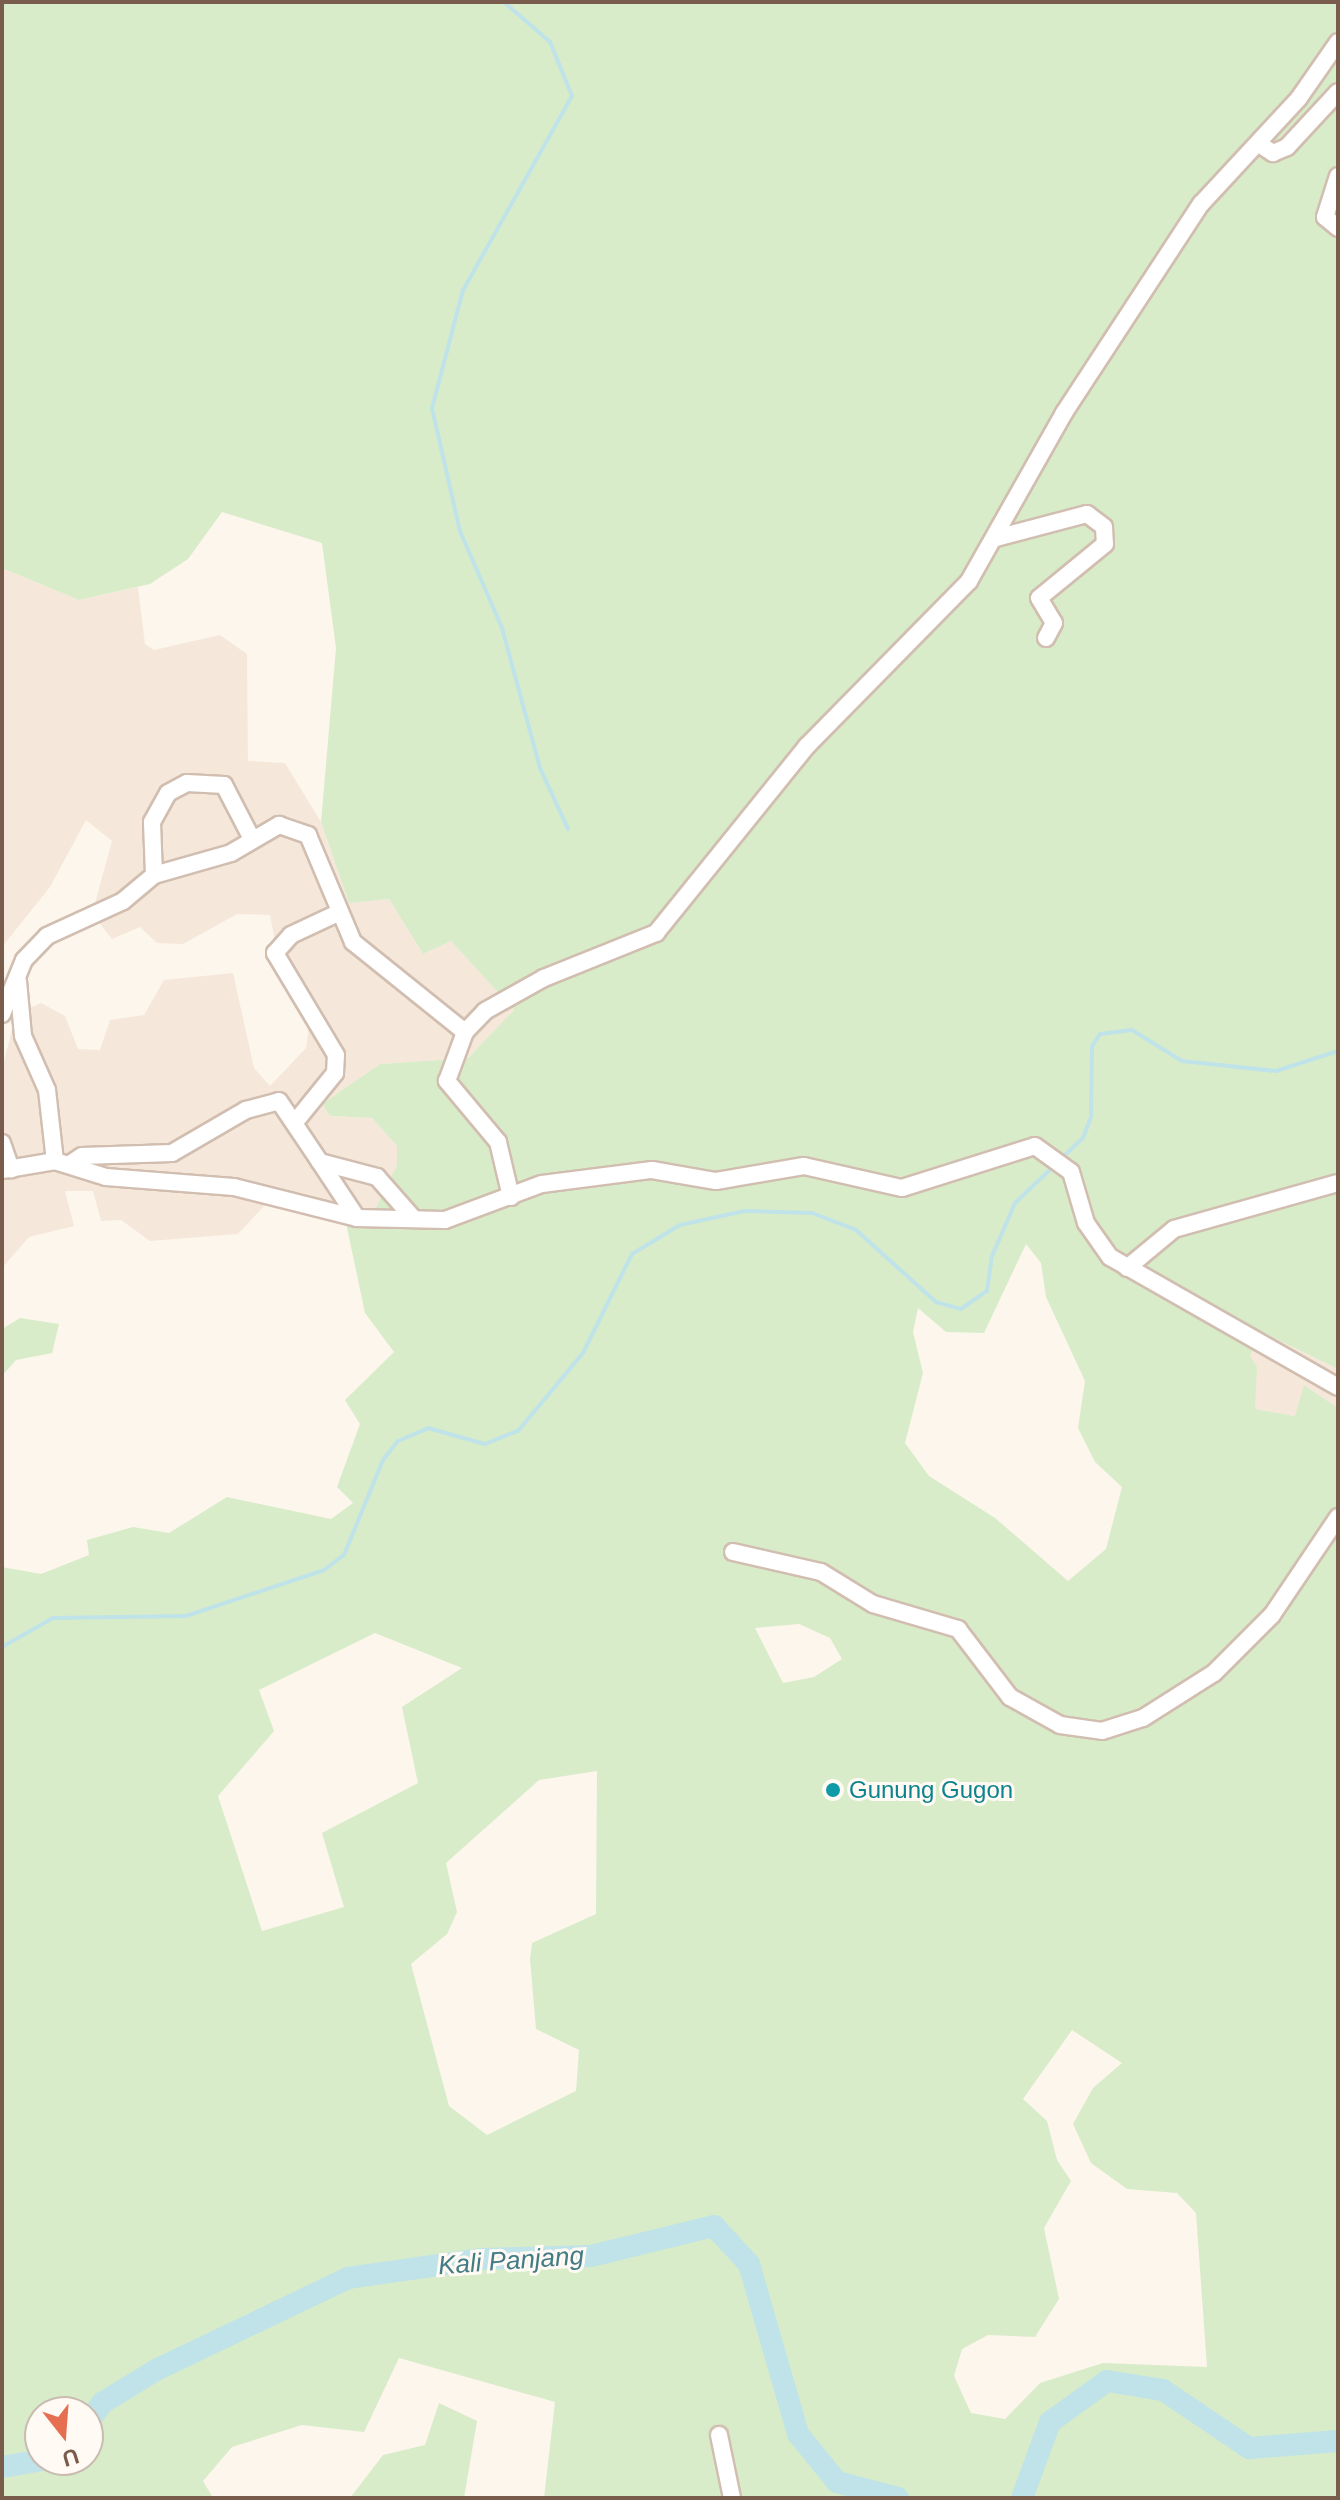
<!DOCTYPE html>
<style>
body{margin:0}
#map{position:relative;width:1340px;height:2500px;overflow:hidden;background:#fdf6ec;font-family:Helvetica,sans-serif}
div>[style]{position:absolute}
.residential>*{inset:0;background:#f5e8da}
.green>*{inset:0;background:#d8ecc9}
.stream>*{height:4px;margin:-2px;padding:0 2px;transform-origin:2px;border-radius:2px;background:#bfe3e8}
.river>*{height:22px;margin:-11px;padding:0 11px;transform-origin:11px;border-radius:11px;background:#bfe3e8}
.roads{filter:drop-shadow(2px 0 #d1beb0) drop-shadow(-2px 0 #d1beb0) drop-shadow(0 2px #d1beb0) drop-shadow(0 -2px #d1beb0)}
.minor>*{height:16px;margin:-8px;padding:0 8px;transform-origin:8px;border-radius:8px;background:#fff}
.dots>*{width:22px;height:22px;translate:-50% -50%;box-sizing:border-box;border:4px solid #fffaf3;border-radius:50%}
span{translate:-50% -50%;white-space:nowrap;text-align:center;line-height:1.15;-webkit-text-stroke:6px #fffaf3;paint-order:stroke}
.culture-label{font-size:24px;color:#0d838f}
.left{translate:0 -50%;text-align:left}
.water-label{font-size:26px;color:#437c86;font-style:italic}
.frame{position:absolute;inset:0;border:4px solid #7a5c4d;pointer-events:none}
.north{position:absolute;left:24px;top:2396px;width:80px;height:80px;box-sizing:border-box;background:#fffaf3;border:2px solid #cabbb1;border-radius:50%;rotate:163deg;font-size:22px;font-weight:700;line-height:32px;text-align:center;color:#7a5c4d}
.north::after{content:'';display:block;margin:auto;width:28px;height:36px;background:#e76f51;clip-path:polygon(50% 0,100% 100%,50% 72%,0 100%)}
</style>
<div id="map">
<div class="residential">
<i style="clip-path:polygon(2px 568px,79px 600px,138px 587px,145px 644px,154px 650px,220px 635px,247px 654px,248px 761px,285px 763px,321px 822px,349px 903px,389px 899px,423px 954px,451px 941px,514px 1010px,468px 1058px,380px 1064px,322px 1104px,330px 1116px,372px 1118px,397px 1146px,397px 1165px,376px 1207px,346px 1223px,265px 1205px,238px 1234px,150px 1241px,121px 1220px,101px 1221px,93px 1191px,65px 1191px,74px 1226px,29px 1237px,2px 1268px,2px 1069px,16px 1014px,41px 1003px,65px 1016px,78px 1049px,100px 1050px,110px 1020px,144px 1015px,164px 980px,233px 973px,254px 1068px,270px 1086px,306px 1048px,310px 1018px,277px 952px,270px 915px,237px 914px,183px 944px,157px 943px,140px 927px,112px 939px,92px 914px,112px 841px,86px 820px,50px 887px,2px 947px)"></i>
<i style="clip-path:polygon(1262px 1332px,1338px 1369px,1338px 1408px,1305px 1386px,1295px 1416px,1255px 1409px,1250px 1356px)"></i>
</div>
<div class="green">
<i style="clip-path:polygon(evenodd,2px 2px,1338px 2px,1338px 1369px,1262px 1332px,1250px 1356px,1257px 1367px,1255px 1409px,1295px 1416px,1304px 1385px,1338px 1408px,1338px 2498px,544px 2498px,555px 2402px,399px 2358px,364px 2432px,302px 2425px,232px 2447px,203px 2481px,213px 2498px,2px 2498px,2px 1567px,41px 1574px,89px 1555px,87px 1540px,133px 1527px,169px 1533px,227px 1497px,331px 1519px,353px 1503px,337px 1487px,360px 1424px,345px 1400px,394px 1352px,365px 1313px,346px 1223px,376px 1207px,397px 1165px,397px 1146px,372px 1118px,330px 1116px,322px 1104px,380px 1064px,468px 1058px,514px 1010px,451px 941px,423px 954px,389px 899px,349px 903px,321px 822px,336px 648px,322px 543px,222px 512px,188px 559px,150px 584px,79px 600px,2px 568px,2px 2px,1026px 1244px,1041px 1263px,1046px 1297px,1085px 1381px,1078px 1428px,1095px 1462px,1122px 1487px,1106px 1549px,1068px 1581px,995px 1518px,929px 1476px,905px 1443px,923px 1373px,913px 1332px,918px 1308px,946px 1332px,984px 1333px,1026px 1244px,2px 2px,799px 1624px,830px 1638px,842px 1659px,814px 1677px,783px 1683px,755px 1628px,799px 1624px,2px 2px,375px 1633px,462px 1668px,402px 1707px,418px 1783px,322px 1833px,344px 1907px,262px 1931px,218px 1796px,274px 1731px,259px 1690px,375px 1633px,2px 2px,597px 1771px,596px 1914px,532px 1943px,530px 1959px,536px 2029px,579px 2050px,576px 2091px,487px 2135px,449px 2106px,411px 1964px,447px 1934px,457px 1912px,446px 1863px,539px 1780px,597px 1771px,2px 2px,1072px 2030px,1122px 2063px,1093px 2088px,1073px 2124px,1091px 2163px,1127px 2189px,1177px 2193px,1196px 2213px,1207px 2367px,1103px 2363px,1040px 2383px,1005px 2419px,971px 2413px,954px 2376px,962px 2349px,988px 2335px,1035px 2337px,1059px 2299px,1044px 2228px,1071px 2181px,1057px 2160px,1047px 2121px,1023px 2099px,1072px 2030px,2px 2px,40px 2412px,88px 2412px,88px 2460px,40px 2460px,40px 2412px)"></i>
<i style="clip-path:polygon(20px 1318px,59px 1324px,52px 1353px,16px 1360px,2px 1376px,2px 1329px)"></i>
<i style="clip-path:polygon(439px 2403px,477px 2421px,464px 2498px,350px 2498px,383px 2455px,425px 2445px)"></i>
</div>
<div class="stream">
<i style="left:504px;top:2px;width:61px;rotate:41deg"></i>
<i style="left:550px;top:42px;width:58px;rotate:67.8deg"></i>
<i style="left:572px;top:96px;width:223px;rotate:119.3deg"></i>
<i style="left:463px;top:290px;width:122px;rotate:104.7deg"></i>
<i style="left:432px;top:408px;width:126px;rotate:77.2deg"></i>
<i style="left:460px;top:531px;width:106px;rotate:66.6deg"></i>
<i style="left:502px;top:628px;width:145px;rotate:74.8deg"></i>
<i style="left:540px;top:768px;width:67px;rotate:65.3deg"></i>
<i style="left:1062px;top:1158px;width:29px;rotate:-44deg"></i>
<i style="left:1083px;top:1138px;width:22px;rotate:-69deg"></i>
<i style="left:1091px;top:1117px;width:71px;rotate:-89.2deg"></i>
<i style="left:1092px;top:1046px;width:14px;rotate:-56deg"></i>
<i style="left:1100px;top:1034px;width:32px;rotate:-7deg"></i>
<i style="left:1132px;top:1030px;width:59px;rotate:31.8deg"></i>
<i style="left:1182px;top:1061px;width:95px;rotate:6.1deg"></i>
<i style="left:1276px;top:1071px;width:65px;rotate:-17.9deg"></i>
<i style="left:2px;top:1647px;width:59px;rotate:-29.6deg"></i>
<i style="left:53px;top:1618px;width:133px;rotate:-0.9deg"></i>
<i style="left:186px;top:1616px;width:145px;rotate:-18.4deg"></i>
<i style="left:324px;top:1570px;width:25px;rotate:-37deg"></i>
<i style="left:344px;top:1555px;width:103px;rotate:-67.7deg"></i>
<i style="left:383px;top:1460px;width:24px;rotate:-52deg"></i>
<i style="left:398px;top:1441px;width:33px;rotate:-23deg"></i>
<i style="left:428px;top:1428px;width:59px;rotate:15.7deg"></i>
<i style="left:485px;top:1444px;width:35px;rotate:-22deg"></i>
<i style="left:518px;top:1431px;width:102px;rotate:-50.2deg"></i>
<i style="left:583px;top:1353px;width:110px;rotate:-63.7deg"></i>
<i style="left:632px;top:1254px;width:56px;rotate:-31.1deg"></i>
<i style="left:680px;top:1225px;width:66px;rotate:-12.2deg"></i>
<i style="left:745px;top:1211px;width:67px;rotate:1.7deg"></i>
<i style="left:812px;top:1213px;width:47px;rotate:21.1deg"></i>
<i style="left:856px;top:1230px;width:108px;rotate:42deg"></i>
<i style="left:936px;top:1302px;width:26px;rotate:16deg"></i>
<i style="left:961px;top:1309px;width:32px;rotate:-35deg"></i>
<i style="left:987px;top:1291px;width:35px;rotate:-82deg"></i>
<i style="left:992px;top:1256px;width:58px;rotate:-66.5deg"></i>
<i style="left:1015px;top:1203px;width:57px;rotate:-43.6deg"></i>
</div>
<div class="river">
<i style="left:88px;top:2423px;width:24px;rotate:-55deg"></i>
<i style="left:102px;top:2403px;width:63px;rotate:-31.4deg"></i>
<i style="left:156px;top:2370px;width:213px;rotate:-25.6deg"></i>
<i style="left:348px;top:2278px;width:135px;rotate:-8.1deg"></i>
<i style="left:482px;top:2259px;width:109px;rotate:-1.6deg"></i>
<i style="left:591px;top:2256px;width:127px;rotate:-13.7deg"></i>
<i style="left:714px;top:2226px;width:52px;rotate:47.4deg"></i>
<i style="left:749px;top:2264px;width:177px;rotate:73.9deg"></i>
<i style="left:798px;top:2434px;width:62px;rotate:50.9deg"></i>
<i style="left:837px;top:2482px;width:63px;rotate:14.7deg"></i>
<i style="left:2px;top:2467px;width:40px;rotate:-10deg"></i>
<i style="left:1022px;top:2498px;width:81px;rotate:-69.8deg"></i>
<i style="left:1050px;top:2422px;width:70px;rotate:-35.7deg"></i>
<i style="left:1107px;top:2381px;width:57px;rotate:9.1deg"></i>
<i style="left:1163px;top:2390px;width:104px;rotate:34deg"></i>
<i style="left:1249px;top:2448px;width:89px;rotate:-4.5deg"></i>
</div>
<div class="roads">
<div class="minor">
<i style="left:1259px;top:144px;width:17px;rotate:33deg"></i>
<i style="left:1273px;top:153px;width:15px;rotate:-23deg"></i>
<i style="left:1287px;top:147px;width:75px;rotate:-47.2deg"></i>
<i style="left:1338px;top:176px;width:43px;rotate:107.6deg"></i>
<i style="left:1325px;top:217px;width:17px;rotate:40deg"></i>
<i style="left:996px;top:538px;width:94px;rotate:-14.8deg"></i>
<i style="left:1087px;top:514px;width:21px;rotate:37deg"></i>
<i style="left:1104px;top:527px;width:17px;rotate:87deg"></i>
<i style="left:1105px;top:544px;width:85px;rotate:140.7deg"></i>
<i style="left:1039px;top:598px;width:29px;rotate:59deg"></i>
<i style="left:1054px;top:623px;width:17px;rotate:118deg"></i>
<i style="left:154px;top:875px;width:53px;rotate:-92.2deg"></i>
<i style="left:152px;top:822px;width:33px;rotate:-61deg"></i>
<i style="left:168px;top:793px;width:21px;rotate:-28deg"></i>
<i style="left:187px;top:783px;width:37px;rotate:3deg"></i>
<i style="left:224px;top:785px;width:59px;rotate:62.6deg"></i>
<i style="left:18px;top:981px;width:55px;rotate:84.8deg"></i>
<i style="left:23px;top:1036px;width:59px;rotate:66deg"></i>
<i style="left:47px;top:1090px;width:71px;rotate:83.6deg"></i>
<i style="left:2px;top:1014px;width:58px;rotate:-67.8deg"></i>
<i style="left:24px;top:960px;width:33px;rotate:-46deg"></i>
<i style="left:47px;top:936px;width:84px;rotate:-24.7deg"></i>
<i style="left:123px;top:901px;width:40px;rotate:-40deg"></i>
<i style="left:154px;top:875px;width:80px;rotate:-15.9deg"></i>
<i style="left:231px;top:853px;width:56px;rotate:-30.3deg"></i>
<i style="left:279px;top:825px;width:31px;rotate:19deg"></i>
<i style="left:308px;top:835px;width:116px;rotate:67.2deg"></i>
<i style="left:353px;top:942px;width:144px;rotate:38.8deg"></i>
<i style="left:296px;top:1121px;width:62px;rotate:-50.9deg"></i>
<i style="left:335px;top:1073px;width:18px;rotate:-87deg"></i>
<i style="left:336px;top:1055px;width:119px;rotate:-120.9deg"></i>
<i style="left:275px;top:953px;width:24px;rotate:-48deg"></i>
<i style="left:291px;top:935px;width:50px;rotate:-25deg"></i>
<i style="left:2px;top:1143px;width:28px;rotate:71deg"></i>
<i style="left:320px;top:1162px;width:67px;rotate:56.5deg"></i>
<i style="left:70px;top:1164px;width:14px;rotate:-34deg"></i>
<i style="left:82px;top:1156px;width:90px;rotate:-1.9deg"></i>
<i style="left:172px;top:1153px;width:86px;rotate:-30.2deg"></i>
<i style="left:246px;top:1110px;width:34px;rotate:-15deg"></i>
<i style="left:279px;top:1101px;width:73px;rotate:56.1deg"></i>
<i style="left:320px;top:1162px;width:59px;rotate:14.7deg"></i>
<i style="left:377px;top:1177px;width:56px;rotate:48.6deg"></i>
<i style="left:2px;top:1170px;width:54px;rotate:-9.6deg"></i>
<i style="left:55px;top:1161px;width:53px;rotate:17.4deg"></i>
<i style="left:106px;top:1177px;width:128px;rotate:4.5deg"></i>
<i style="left:234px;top:1187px;width:127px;rotate:14.1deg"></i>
<i style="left:357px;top:1218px;width:88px;rotate:1.3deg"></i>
<i style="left:445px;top:1220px;width:103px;rotate:-20.4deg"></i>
<i style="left:542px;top:1184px;width:111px;rotate:-7.3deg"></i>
<i style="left:652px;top:1170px;width:65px;rotate:9.8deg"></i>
<i style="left:716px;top:1181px;width:89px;rotate:-9.7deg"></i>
<i style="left:804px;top:1166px;width:100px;rotate:12.7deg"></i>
<i style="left:902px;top:1188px;width:139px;rotate:-17.5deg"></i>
<i style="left:1035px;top:1146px;width:44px;rotate:35.8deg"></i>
<i style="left:1071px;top:1172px;width:53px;rotate:73.6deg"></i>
<i style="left:1086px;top:1223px;width:42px;rotate:54.8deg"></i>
<i style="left:1110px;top:1257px;width:262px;rotate:29.7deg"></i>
<i style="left:511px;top:1197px;width:57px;rotate:-103.3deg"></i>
<i style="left:498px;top:1142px;width:80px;rotate:-129.9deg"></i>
<i style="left:447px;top:1081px;width:52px;rotate:-69.8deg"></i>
<i style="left:465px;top:1032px;width:29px;rotate:-46deg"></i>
<i style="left:485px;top:1011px;width:68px;rotate:-29.2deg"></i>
<i style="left:544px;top:978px;width:121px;rotate:-21.9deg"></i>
<i style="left:656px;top:933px;width:240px;rotate:-51.1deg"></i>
<i style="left:807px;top:746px;width:231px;rotate:-45.5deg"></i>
<i style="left:969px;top:581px;width:193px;rotate:-60.5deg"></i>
<i style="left:1064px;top:413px;width:250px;rotate:-56.8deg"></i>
<i style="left:1201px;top:204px;width:144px;rotate:-47.2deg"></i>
<i style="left:1299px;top:98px;width:68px;rotate:-55.1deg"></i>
<i style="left:1127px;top:1268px;width:61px;rotate:-39.7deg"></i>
<i style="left:1174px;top:1229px;width:170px;rotate:-15.7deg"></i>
<i style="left:733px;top:1552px;width:90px;rotate:12.8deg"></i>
<i style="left:821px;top:1572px;width:61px;rotate:31.6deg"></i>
<i style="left:873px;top:1604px;width:89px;rotate:16.4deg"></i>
<i style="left:958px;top:1629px;width:86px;rotate:52.6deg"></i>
<i style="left:1010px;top:1697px;width:57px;rotate:29.2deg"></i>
<i style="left:1060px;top:1725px;width:42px;rotate:8.1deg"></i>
<i style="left:1102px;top:1731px;width:43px;rotate:-17.6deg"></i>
<i style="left:1143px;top:1718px;width:84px;rotate:-32.4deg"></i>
<i style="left:1214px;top:1673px;width:82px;rotate:-45deg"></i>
<i style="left:1272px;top:1615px;width:118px;rotate:-56deg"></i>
<i style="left:719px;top:2435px;width:64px;rotate:78.3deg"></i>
</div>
</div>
<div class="dots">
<i style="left:833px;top:1790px;background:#0f9aa8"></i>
</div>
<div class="culture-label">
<span class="left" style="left:849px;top:1790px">Gunung Gugon</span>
</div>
<div class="water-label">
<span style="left:511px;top:2261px;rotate:-4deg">Kali Panjang</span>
</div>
<div class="frame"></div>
<div class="north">U</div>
</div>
